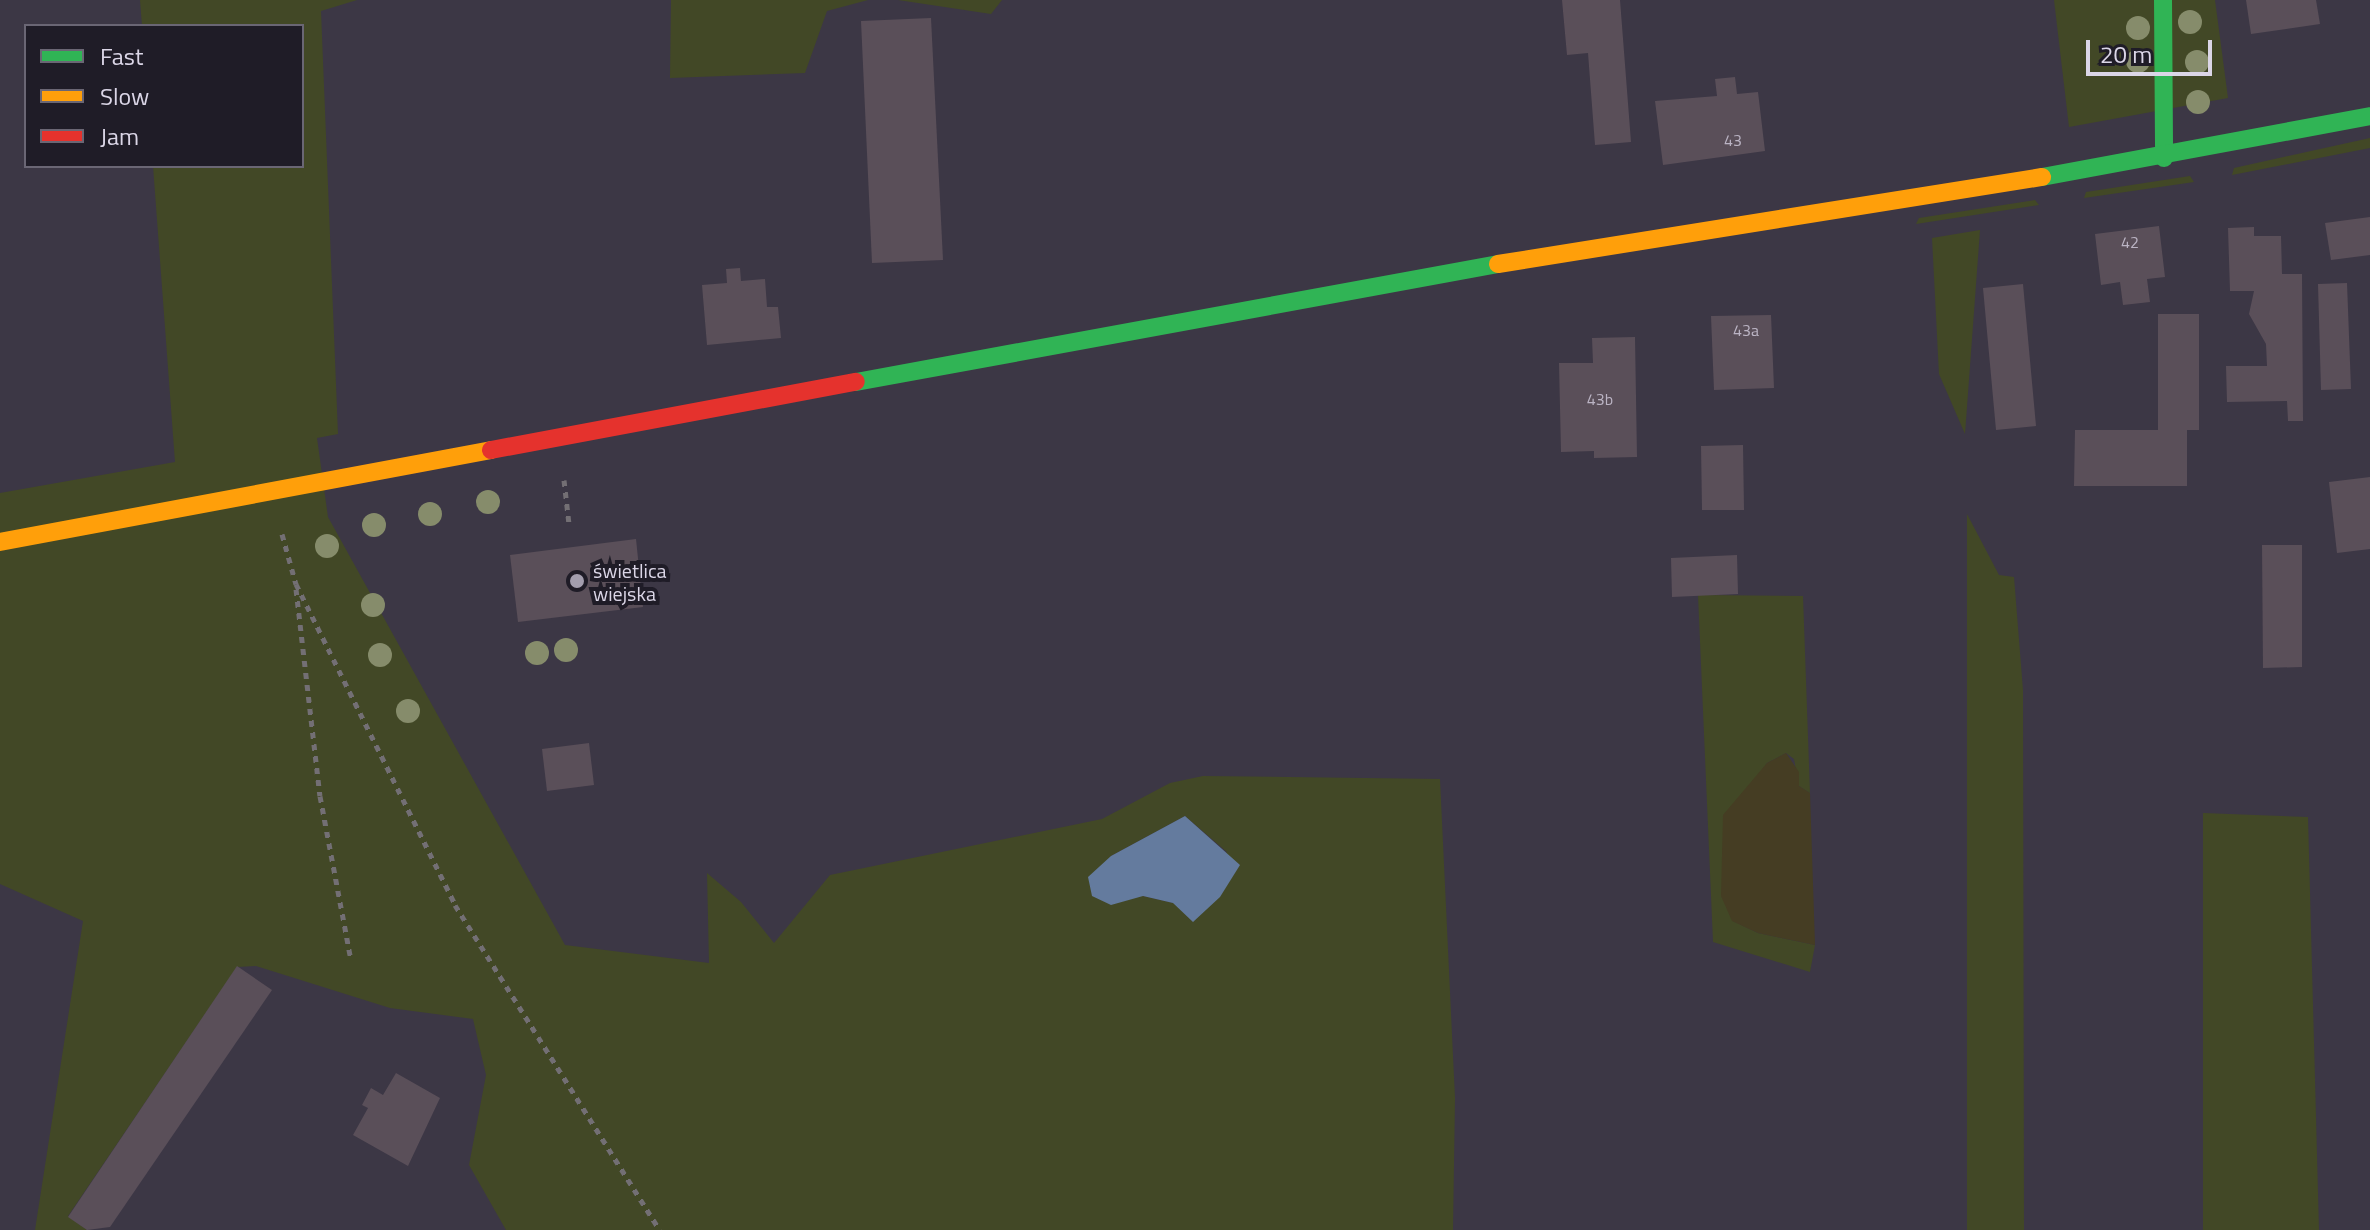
<!DOCTYPE html>
<meta charset="utf-8">
<style>
body{margin:0}
#map{position:relative;width:2370px;height:1230px;overflow:hidden;background:#3c3745;font-family:"Titillium Web",sans-serif}
div>[style]{position:absolute}
.green>*{inset:0;background:#424826}
.sand>*{inset:0;background:#453d23}
.water>*{inset:0;background:#647b9e}
.building>*{inset:0;background:#5a4f59}
.path>*{height:5px;margin-top:-2.5px;transform-origin:0;background:repeating-linear-gradient(90deg,#736f74 0 6px,transparent 0 12px)}
.fast>*{height:18px;margin:-9px;padding:0 9px;transform-origin:9px;border-radius:9px;background:#30b455}
.slow>*{height:18px;margin:-9px;padding:0 9px;transform-origin:9px;border-radius:9px;background:#ff9f0a}
.jam>*{height:18px;margin:-9px;padding:0 9px;transform-origin:9px;border-radius:9px;background:#e5322d}
.trees>*{width:24px;height:24px;margin:-12px;border-radius:50%;background:#868c6b}
.dots>*{width:22px;height:22px;translate:-50% -50%;box-sizing:border-box;border:4px solid #1f1c27;border-radius:50%}
span{translate:-50% -50%;white-space:nowrap;text-align:center;line-height:1.15;-webkit-text-stroke:8px #1f1c27;paint-order:stroke}
.number-label{font-size:16px;color:#bbb4c4}
.number-label span{-webkit-text-stroke-width:0}
.poi-label{font-size:20px;color:#dbd6e7}
.left{translate:0 -50%;text-align:left}
.legend{position:absolute;left:24px;top:24px;width:280px;height:144px;box-sizing:border-box;background:#1f1c27;border:2px solid #6a6674;margin:0;padding:10px 14px;list-style:none;font-size:24px;color:#dbd6e7}
.legend li{display:flex;align-items:center;gap:16px;height:40px}
.legend b{width:40px;border:2px solid #6a6674}
.scale{position:absolute;left:2086px;top:40px;width:126px;height:36px;box-sizing:border-box;border:4px solid #dbd6e7;border-top:0;padding-left:10px;font-size:24px;line-height:28px;white-space:nowrap;color:#dbd6e7;-webkit-text-stroke:6px #1f1c27;paint-order:stroke}
</style>
<div id="map">
<div class="green">
<i style="clip-path:polygon(evenodd,140px 0,357px 0,321px 11px,338px 434px,317px 438px,328px 517px,565px 945px,709px 963px,707px 873px,741px 902px,774px 943px,830px 875px,1102px 819px,1170px 783px,1203px 776px,1440px 779px,1455px 1098px,1453px 1230px,506px 1230px,469px 1165px,486px 1075px,473px 1019px,390px 1008px,256px 966px,237px 967px,68px 1216px,87px 1230px,35px 1230px,83px 921px,0 884px,0 493px,175px 462px,153px 166px,302px 166px,302px 26px,142px 26px,140px 0,1185px 816px,1227px 852px,1173px 903px,1143px 896px,1111px 856px,1185px 816px)"></i>
<i style="clip-path:polygon(671px 0,868px 0,827px 11px,805px 73px,670px 78px)"></i>
<i style="clip-path:polygon(898px 0,1002px 0,991px 14px)"></i>
<i style="clip-path:polygon(2054px 0,2215px 0,2228px 98px,2069px 127px)"></i>
<i style="clip-path:polygon(2370px 138px,2370px 148px,2232px 175px,2234px 168px)"></i>
<i style="clip-path:polygon(2190px 176px,2194px 182px,2084px 198px,2086px 192px)"></i>
<i style="clip-path:polygon(2035px 200px,2039px 205px,1916px 224px,1919px 218px)"></i>
<i style="clip-path:polygon(1980px 230px,1965px 434px,1939px 374px,1932px 238px)"></i>
<i style="clip-path:polygon(1967px 514px,1999px 575px,2014px 577px,2023px 690px,2024px 1230px,1967px 1230px)"></i>
<i style="clip-path:polygon(1698px 595px,1803px 596px,1810px 793px,1799px 786px,1794px 759px,1786px 753px,1767px 763px,1754px 781px,1733px 921px,1758px 933px,1815px 945px,1810px 972px,1713px 942px)"></i>
<i style="clip-path:polygon(2203px 813px,2308px 817px,2319px 1230px,2203px 1230px)"></i>
</div>
<div class="sand">
<i style="clip-path:polygon(1786px 753px,1799px 772px,1799px 786px,1810px 793px,1815px 945px,1758px 933px,1732px 921px,1721px 896px,1723px 815px,1767px 763px)"></i>
</div>
<div class="water">
<i style="clip-path:polygon(1185px 816px,1240px 865px,1220px 897px,1193px 922px,1173px 903px,1143px 896px,1111px 905px,1092px 896px,1088px 877px,1111px 856px)"></i>
</div>
<div class="building">
<i style="clip-path:polygon(1562px 0,1620px 0,1631px 142px,1595px 145px,1588px 53px,1567px 55px)"></i>
<i style="clip-path:polygon(2246px 0,2316px 0,2320px 24px,2251px 34px)"></i>
<i style="clip-path:polygon(931px 18px,943px 260px,872px 263px,861px 21px)"></i>
<i style="clip-path:polygon(1735px 77px,1737px 94px,1758px 92px,1765px 151px,1663px 165px,1655px 101px,1717px 96px,1715px 79px)"></i>
<i style="clip-path:polygon(2370px 217px,2370px 255px,2331px 260px,2325px 223px)"></i>
<i style="clip-path:polygon(2159px 226px,2165px 277px,2147px 279px,2150px 302px,2123px 305px,2120px 282px,2101px 285px,2095px 234px)"></i>
<i style="clip-path:polygon(2254px 227px,2254px 236px,2281px 236px,2282px 274px,2302px 274px,2303px 421px,2288px 421px,2287px 401px,2227px 402px,2226px 366px,2267px 366px,2266px 344px,2249px 314px,2254px 291px,2230px 291px,2228px 228px)"></i>
<i style="clip-path:polygon(740px 268px,741px 281px,765px 279px,767px 307px,778px 307px,781px 338px,707px 345px,702px 285px,727px 283px,726px 269px)"></i>
<i style="clip-path:polygon(2347px 283px,2351px 389px,2321px 390px,2318px 284px)"></i>
<i style="clip-path:polygon(2023px 284px,2036px 426px,1996px 430px,1983px 288px)"></i>
<i style="clip-path:polygon(2158px 314px,2199px 314px,2199px 430px,2187px 430px,2187px 486px,2074px 486px,2075px 430px,2158px 430px)"></i>
<i style="clip-path:polygon(1771px 315px,1774px 388px,1714px 390px,1711px 316px)"></i>
<i style="clip-path:polygon(1635px 337px,1637px 457px,1594px 458px,1594px 451px,1561px 452px,1559px 363px,1593px 363px,1592px 338px)"></i>
<i style="clip-path:polygon(1743px 445px,1744px 510px,1702px 510px,1701px 446px)"></i>
<i style="clip-path:polygon(2370px 477px,2370px 549px,2337px 553px,2329px 482px)"></i>
<i style="clip-path:polygon(636px 539px,643px 607px,518px 622px,510px 555px)"></i>
<i style="clip-path:polygon(2262px 545px,2302px 545px,2302px 667px,2263px 668px)"></i>
<i style="clip-path:polygon(1737px 555px,1738px 594px,1672px 597px,1671px 558px)"></i>
<i style="clip-path:polygon(589px 743px,594px 785px,547px 791px,542px 749px)"></i>
<i style="clip-path:polygon(237px 966px,272px 990px,110px 1227px,87px 1230px,68px 1217px)"></i>
<i style="clip-path:polygon(396px 1073px,440px 1098px,408px 1166px,353px 1135px,368px 1108px,362px 1105px,371px 1088px,383px 1095px)"></i>
</div>
<div class="path">
<i style="left:564px;top:480px;width:44px;rotate:83.5deg"></i>
<i style="left:282px;top:534px;width:52px;rotate:74.4deg"></i>
<i style="left:296px;top:584px;width:358px;rotate:63.6deg"></i>
<i style="left:455px;top:905px;width:384px;rotate:57.8deg"></i>
<i style="left:296px;top:589px;width:208px;rotate:83.4deg"></i>
<i style="left:320px;top:796px;width:167px;rotate:79.3deg"></i>
</div>
<div class="fast">
<i style="left:2163px;top:0;width:158px;rotate:89.6deg"></i>
<i style="left:2042px;top:177px;width:334px;rotate:-10.5deg"></i>
<i style="left:856px;top:382px;width:653px;rotate:-10.41deg"></i>
</div>
<div class="slow">
<i style="left:1498px;top:264px;width:551px;rotate:-9.09deg"></i>
<i style="left:0;top:542px;width:500px;rotate:-10.6deg"></i>
</div>
<div class="jam">
<i style="left:491px;top:450px;width:371px;rotate:-10.6deg"></i>
</div>
<div class="trees">
<i style="left:2190px;top:22px"></i>
<i style="left:2138px;top:28px"></i>
<i style="left:2138px;top:61px"></i>
<i style="left:2197px;top:62px"></i>
<i style="left:2198px;top:102px"></i>
<i style="left:488px;top:502px"></i>
<i style="left:430px;top:514px"></i>
<i style="left:374px;top:525px"></i>
<i style="left:327px;top:546px"></i>
<i style="left:373px;top:605px"></i>
<i style="left:566px;top:650px"></i>
<i style="left:537px;top:653px"></i>
<i style="left:380px;top:655px"></i>
<i style="left:408px;top:711px"></i>
</div>
<div class="dots">
<i style="left:577px;top:581px;background:#a39eae"></i>
</div>
<div class="number-label">
<span style="left:1733px;top:140px">43</span>
<span style="left:2130px;top:242px">42</span>
<span style="left:1746px;top:330px">43a</span>
<span style="left:1600px;top:399px">43b</span>
</div>
<div class="poi-label">
<span class="left" style="left:593px;top:582px">świetlica<br>wiejska</span>
</div>
<ul class="legend">
<li><b style="height:10px;background:#30b455"></b>Fast</li>
<li><b style="height:10px;background:#ff9f0a"></b>Slow</li>
<li><b style="height:10px;background:#e5322d"></b>Jam</li>
</ul>
<div class="scale">20 m</div>
</div>
